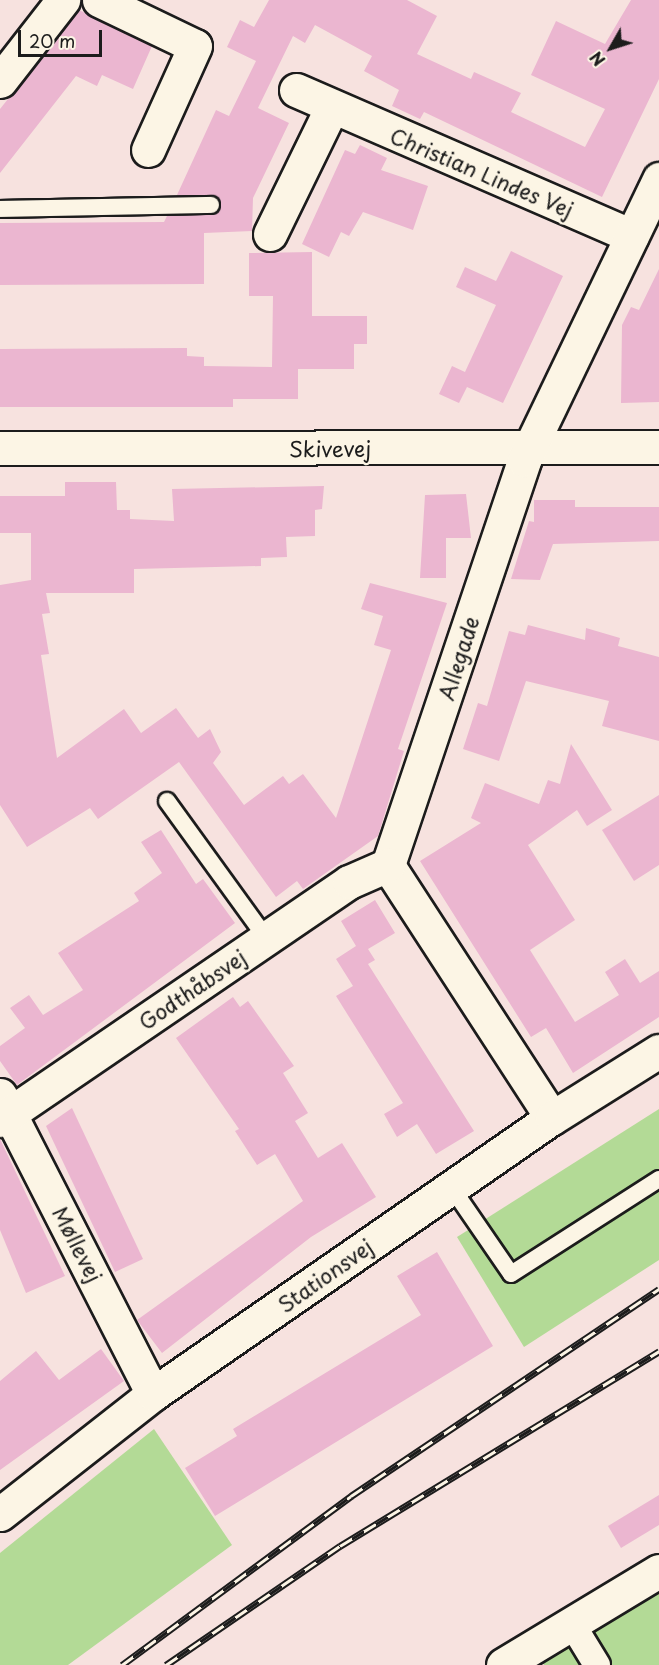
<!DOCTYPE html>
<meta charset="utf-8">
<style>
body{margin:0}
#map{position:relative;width:659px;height:1665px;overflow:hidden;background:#f7e2df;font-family:"Playpen Sans",sans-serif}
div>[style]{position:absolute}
.green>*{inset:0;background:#b3da96}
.building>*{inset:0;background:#ebb6d0}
.roads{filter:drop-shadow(2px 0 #1c1c1c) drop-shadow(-2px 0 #1c1c1c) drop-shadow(0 2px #1c1c1c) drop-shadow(0 -2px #1c1c1c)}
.service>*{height:16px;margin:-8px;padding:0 8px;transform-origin:8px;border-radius:8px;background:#fcf5e5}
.pedestrian>*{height:26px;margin:-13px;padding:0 13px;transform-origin:13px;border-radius:13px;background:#fcf5e5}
.minor>*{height:33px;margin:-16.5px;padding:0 16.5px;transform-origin:16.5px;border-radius:16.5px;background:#fcf5e5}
.tertiary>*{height:33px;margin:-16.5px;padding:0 16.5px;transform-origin:16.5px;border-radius:16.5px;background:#fcf5e5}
.rail>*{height:7px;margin-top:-3.5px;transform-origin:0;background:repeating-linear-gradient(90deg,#fcf5e5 0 14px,#1c1c1c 0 28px);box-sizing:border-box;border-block:2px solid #1c1c1c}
span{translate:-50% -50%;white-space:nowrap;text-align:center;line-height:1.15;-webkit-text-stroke:4.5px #fcf5e5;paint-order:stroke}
.street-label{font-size:21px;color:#1c1c1c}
.north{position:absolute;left:581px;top:18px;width:60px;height:60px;-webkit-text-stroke:4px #fcf5e5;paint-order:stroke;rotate:231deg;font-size:16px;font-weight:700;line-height:24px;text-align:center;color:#1c1c1c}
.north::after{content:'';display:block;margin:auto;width:21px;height:27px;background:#1c1c1c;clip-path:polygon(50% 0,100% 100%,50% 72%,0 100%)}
.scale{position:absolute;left:18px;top:30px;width:84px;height:27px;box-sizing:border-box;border:3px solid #1c1c1c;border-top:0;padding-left:8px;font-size:18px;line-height:21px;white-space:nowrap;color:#1c1c1c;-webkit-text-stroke:4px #fcf5e5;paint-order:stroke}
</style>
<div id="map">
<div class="green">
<i style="clip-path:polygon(659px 1109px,659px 1260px,524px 1347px,457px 1237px)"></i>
<i style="clip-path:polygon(154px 1429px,232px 1545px,68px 1665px,0 1665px,0 1553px)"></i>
<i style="clip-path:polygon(659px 1584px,659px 1665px,544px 1665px,539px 1657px)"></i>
</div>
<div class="building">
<i style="clip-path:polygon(269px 0,407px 0,437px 16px,417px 54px,471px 79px,474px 72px,521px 93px,511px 112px,585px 147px,605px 109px,531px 75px,556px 21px,605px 44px,631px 0,659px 0,659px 79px,602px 197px,424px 112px,420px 119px,392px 106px,399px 90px,364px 71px,372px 56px,315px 25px,305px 43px,293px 36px,258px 108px,289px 123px,253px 198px,252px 231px,204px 233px,204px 284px,0 285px,0 223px,164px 222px,167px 216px,220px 211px,216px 196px,177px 195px,216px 110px,229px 116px,256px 61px,227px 47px,240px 20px,254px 27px)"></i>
<i style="clip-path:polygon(79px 10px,152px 46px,133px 89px,102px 75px,97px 86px,76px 76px,0 173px,0 109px)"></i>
<i style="clip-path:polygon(360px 145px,387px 158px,381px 170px,428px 186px,413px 230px,363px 212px,349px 236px,341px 232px,329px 257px,302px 244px,345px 150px,355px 154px)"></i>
<i style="clip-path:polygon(511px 251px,563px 276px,503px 403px,467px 387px,459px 403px,439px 394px,452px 366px,465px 372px,496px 305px,456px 287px,465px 267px,496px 281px)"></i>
<i style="clip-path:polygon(312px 252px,312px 316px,367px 316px,367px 344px,354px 344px,354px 369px,298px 369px,298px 399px,233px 399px,233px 407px,0 407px,0 349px,187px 348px,187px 356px,204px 357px,204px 366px,272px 367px,273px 296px,249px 296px,249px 253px)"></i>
<i style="clip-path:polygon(659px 269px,659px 402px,621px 403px,622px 325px,631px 307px,639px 310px)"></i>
<i style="clip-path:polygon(65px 482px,116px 482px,117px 510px,130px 510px,130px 519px,174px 521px,172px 489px,324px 486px,322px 509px,315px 510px,315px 536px,286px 537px,287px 557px,261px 558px,261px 566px,134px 569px,134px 593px,46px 593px,50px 613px,42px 614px,49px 654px,41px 655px,57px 758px,124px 709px,141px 733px,176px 708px,198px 738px,210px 729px,221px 752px,213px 763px,244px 805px,283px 776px,289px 784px,303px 774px,336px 818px,391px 650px,374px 645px,383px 616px,361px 609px,370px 583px,447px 603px,398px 749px,404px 751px,378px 836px,303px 889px,297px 881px,276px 897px,179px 762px,98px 819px,90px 808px,27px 847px,0 805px,0 585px,31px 580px,31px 533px,0 533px,0 496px,65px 496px)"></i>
<i style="clip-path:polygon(466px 494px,471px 538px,446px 538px,446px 578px,420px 578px,425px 495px)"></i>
<i style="clip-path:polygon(534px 500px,575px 500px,575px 507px,659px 507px,659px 541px,553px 544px,540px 580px,511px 579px,529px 521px,534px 522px)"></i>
<i style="clip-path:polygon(528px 625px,585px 640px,586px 628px,620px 638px,618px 646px,659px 657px,659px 741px,602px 726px,609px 701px,526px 681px,499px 761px,463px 749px,478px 703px,487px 706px,509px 631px,525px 635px)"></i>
<i style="clip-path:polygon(571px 744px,612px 810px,587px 826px,577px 810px,528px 845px,575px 920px,530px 950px,575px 1022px,619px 995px,605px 972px,625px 959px,640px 983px,659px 971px,659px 1017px,573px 1073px,546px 1028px,531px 1037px,420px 861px,481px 823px,471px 818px,485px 783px,539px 804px,548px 780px,560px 784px)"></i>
<i style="clip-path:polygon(659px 795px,659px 865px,634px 881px,602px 830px)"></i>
<i style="clip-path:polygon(161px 830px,196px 884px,203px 879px,235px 923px,17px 1085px,0 1061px,0 1046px,25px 1028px,10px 1008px,29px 995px,43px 1015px,83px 990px,58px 953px,139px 901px,134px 893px,162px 873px,141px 842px)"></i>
<i style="clip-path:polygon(375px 900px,395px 933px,368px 949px,375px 960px,368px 964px,474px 1131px,436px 1154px,417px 1124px,397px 1137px,384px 1114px,403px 1103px,336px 996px,353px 986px,336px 959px,356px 946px,341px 921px)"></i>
<i style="clip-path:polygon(233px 997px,240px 1007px,248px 1001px,294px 1066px,283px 1073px,308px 1113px,295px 1121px,318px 1158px,342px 1143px,376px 1197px,311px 1237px,162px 1353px,137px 1320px,303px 1201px,275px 1154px,257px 1165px,235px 1131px,239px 1129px,176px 1038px)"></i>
<i style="clip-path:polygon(72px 1108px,143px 1259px,115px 1272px,46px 1126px)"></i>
<i style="clip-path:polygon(0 1139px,65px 1276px,26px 1293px,0 1230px)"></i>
<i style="clip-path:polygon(437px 1252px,493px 1346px,215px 1516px,185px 1468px,237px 1436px,233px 1429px,421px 1315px,397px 1276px)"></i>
<i style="clip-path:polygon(101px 1349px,124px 1381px,0 1470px,0 1381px,36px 1351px,59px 1380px)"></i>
<i style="clip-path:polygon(659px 1495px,659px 1525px,621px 1548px,608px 1526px)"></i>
</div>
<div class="roads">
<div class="service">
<i style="left:0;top:209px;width:211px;rotate:-1.1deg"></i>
<i style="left:167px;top:801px;width:169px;rotate:54.1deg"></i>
<i style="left:452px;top:1188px;width:104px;rotate:55.5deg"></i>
<i style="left:511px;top:1274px;width:176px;rotate:-32.7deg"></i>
</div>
<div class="pedestrian">
<i style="left:572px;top:1624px;width:48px;rotate:58.6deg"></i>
</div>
<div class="minor">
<i style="left:99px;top:0;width:106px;rotate:25.6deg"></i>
<i style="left:195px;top:46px;width:114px;rotate:114.3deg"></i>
<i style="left:0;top:81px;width:103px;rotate:-52.1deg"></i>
<i style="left:296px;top:90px;width:366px;rotate:23.5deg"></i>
<i style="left:270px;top:234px;width:141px;rotate:-64deg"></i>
<i style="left:0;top:448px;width:659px;rotate:-0.09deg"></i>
<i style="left:0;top:1095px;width:336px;rotate:62.9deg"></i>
<i style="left:552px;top:1118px;width:302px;rotate:-123deg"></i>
<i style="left:388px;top:865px;width:427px;rotate:-71.4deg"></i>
<i style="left:524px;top:460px;width:312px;rotate:-64.3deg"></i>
<i style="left:0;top:1120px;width:422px;rotate:-34.3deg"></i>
<i style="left:349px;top:882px;width:43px;rotate:-23.6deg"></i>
<i style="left:503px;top:1665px;width:182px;rotate:-31.1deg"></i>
</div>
<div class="tertiary">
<i style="left:0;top:1514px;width:194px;rotate:-38.1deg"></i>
<i style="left:153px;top:1394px;width:485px;rotate:-34.7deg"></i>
<i style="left:552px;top:1118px;width:126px;rotate:-32.1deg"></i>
</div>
</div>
<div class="rail">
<i style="left:122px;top:1665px;width:285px;rotate:-36.4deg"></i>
<i style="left:351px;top:1496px;width:371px;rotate:-33.9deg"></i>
<i style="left:166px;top:1665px;width:211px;rotate:-34.4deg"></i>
<i style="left:340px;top:1546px;width:374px;rotate:-31.4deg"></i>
</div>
<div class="street-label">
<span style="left:482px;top:172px;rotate:23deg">Christian Lindes Vej</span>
<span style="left:330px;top:448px">Skivevej</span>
<span style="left:458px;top:658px;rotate:-72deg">Allegade</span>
<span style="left:192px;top:989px;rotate:-34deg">Godthåbsvej</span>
<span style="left:78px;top:1244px;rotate:63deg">Møllevej</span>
<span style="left:325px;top:1275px;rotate:-35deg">Stationsvej</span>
</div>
<div class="north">N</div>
<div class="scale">20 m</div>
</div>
